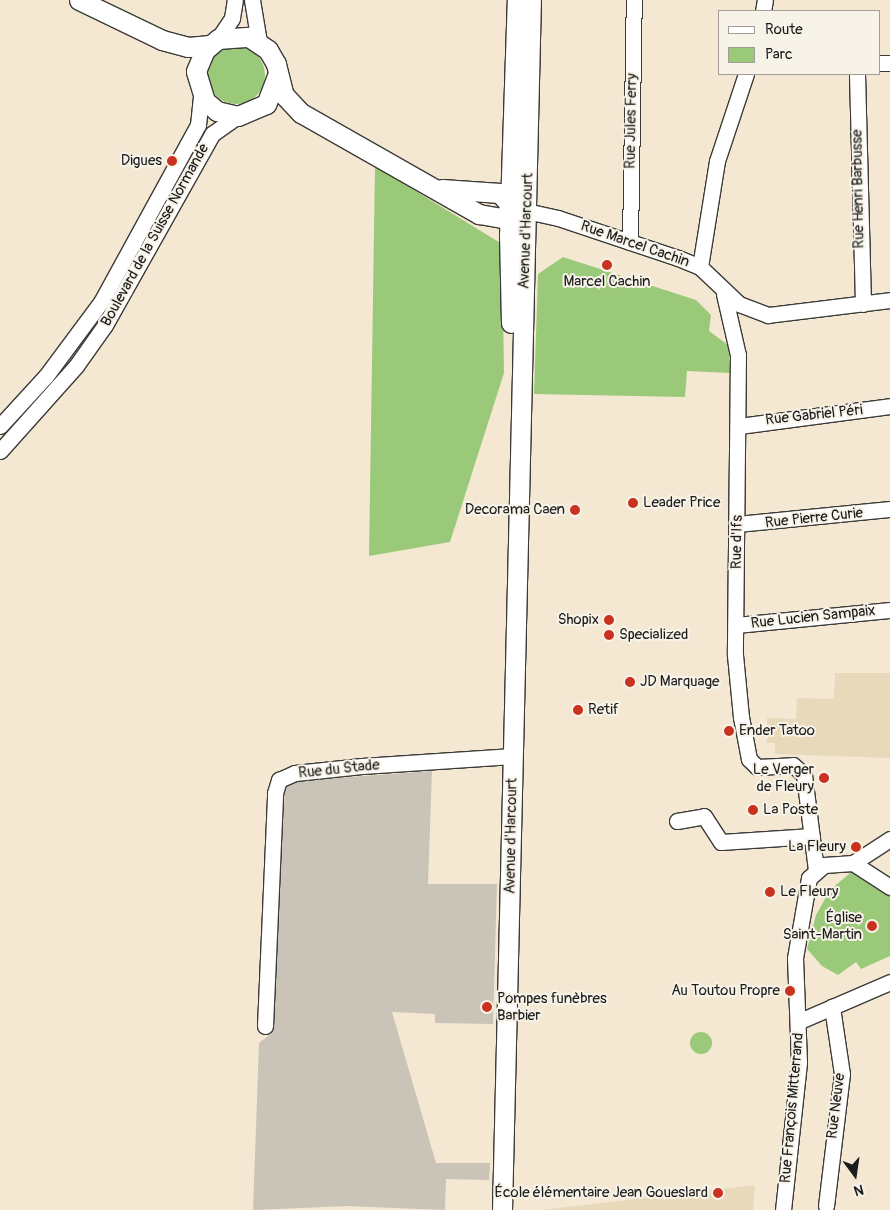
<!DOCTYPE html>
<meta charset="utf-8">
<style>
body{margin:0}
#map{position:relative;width:890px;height:1210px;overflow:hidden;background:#f4e8d3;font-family:Pangolin,sans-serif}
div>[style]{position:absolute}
.built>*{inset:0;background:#e8d9ba}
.industrial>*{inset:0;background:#c9c3b8}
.green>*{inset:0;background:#9aca79}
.round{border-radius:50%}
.roads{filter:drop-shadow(1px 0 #3c3b37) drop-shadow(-1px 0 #3c3b37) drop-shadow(0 1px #3c3b37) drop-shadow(0 -1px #3c3b37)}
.minor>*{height:15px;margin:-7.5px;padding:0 7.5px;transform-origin:7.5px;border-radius:7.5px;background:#fff}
.major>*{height:19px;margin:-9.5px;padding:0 9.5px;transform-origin:9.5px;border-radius:9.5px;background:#fff}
.dots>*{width:14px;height:14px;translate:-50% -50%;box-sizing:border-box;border:2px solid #f7f3e8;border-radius:50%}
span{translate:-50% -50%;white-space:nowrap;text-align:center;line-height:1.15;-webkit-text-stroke:4px #f7f3e8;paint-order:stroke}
.street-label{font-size:15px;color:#1c1c1c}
.poi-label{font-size:15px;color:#1c1c1c}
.right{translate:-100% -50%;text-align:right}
.left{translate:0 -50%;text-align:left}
.legend{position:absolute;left:718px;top:10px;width:162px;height:65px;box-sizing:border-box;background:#f7f3e8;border:1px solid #9f9d96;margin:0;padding:6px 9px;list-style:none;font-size:15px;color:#1c1c1c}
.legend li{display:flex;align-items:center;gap:10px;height:25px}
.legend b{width:25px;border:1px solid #9f9d96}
.north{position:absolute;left:830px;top:1150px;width:50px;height:50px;-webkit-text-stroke:4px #f7f3e8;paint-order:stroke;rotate:166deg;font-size:14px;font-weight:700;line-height:20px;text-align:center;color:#1c1c1c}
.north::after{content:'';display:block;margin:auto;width:18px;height:22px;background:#1c1c1c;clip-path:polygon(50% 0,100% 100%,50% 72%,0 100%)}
</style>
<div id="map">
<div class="built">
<i style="clip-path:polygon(835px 673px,890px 673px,890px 758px,775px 754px,775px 743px,767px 743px,767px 718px,796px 719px,797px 698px,834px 699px)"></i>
<i style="clip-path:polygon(755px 1185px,753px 1210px,542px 1210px,738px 1187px)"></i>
</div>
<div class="industrial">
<i style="clip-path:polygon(432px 771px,428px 884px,497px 884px,493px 1024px,435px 1023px,435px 1014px,392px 1012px,436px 1163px,490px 1163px,489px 1180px,446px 1179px,445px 1210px,347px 1206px,253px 1210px,259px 1043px,272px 1033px,285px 788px,297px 781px)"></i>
</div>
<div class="green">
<i class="round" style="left:207px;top:46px;width:58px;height:58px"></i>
<i style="clip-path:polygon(375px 166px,502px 244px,504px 373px,450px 542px,369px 556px)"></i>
<i style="clip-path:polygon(563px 257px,696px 300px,711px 315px,709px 331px,728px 345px,731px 373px,687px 371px,685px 397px,534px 394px,538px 274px)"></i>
<i style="clip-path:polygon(855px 869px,890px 890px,890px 956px,861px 969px,856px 962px,838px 975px,822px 966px,807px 949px,816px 915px,830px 890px)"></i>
<i class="round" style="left:690px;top:1032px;width:22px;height:22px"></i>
</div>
<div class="roads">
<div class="minor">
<i style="left:252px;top:0;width:43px;rotate:80.5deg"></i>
<i style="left:763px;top:11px;width:11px;rotate:-80deg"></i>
<i style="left:218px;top:39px;width:25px;rotate:-56deg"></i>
<i style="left:232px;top:18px;width:18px;rotate:-81deg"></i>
<i style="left:879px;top:63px;width:11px"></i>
<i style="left:857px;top:74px;width:230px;rotate:88.5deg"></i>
<i style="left:517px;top:209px;width:42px;rotate:12.4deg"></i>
<i style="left:558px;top:218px;width:126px;rotate:18.4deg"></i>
<i style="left:678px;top:258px;width:24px;rotate:22deg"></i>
<i style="left:700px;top:267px;width:54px;rotate:43.5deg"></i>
<i style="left:739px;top:304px;width:31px;rotate:21deg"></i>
<i style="left:768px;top:315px;width:123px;rotate:-7deg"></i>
<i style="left:630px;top:242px;width:242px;rotate:-89.1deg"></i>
<i style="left:700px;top:267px;width:107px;rotate:-80.9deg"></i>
<i style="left:717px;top:161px;width:92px;rotate:-71.6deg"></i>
<i style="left:724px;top:294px;width:63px;rotate:77.1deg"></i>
<i style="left:738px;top:355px;width:300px;rotate:90.6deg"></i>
<i style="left:735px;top:655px;width:62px;rotate:84.5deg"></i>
<i style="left:741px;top:717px;width:43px;rotate:79.2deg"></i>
<i style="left:749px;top:759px;width:11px;rotate:45deg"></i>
<i style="left:757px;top:767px;width:36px;rotate:-3deg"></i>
<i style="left:793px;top:765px;width:15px;rotate:42deg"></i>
<i style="left:804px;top:775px;width:96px;rotate:82.8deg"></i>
<i style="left:0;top:426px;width:68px;rotate:-47.4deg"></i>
<i style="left:46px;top:376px;width:92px;rotate:-53.4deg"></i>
<i style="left:101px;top:302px;width:202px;rotate:-61.3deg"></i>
<i style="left:198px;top:125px;width:29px;rotate:-84deg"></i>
<i style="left:739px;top:426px;width:152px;rotate:-7.5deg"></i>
<i style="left:0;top:451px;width:114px;rotate:-48.2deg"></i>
<i style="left:76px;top:366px;width:50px;rotate:-54.7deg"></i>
<i style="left:105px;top:325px;width:219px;rotate:-60.7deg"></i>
<i style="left:212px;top:134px;width:32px;rotate:-35deg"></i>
<i style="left:737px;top:524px;width:154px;rotate:-5.6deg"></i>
<i style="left:736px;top:625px;width:155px;rotate:-5.6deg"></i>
<i style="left:677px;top:821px;width:27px;rotate:-10deg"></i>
<i style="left:704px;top:816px;width:31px;rotate:57deg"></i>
<i style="left:721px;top:842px;width:91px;rotate:-3.8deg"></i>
<i style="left:853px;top:863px;width:44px;rotate:-33deg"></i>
<i style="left:800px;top:1021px;width:98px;rotate:-23.4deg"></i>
<i style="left:265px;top:1026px;width:233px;rotate:-87.5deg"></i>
<i style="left:275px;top:793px;width:14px;rotate:-73deg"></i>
<i style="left:279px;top:780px;width:17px;rotate:-24deg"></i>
<i style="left:295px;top:773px;width:67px;rotate:-6deg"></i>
<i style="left:362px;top:766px;width:151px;rotate:-3.8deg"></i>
<i style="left:826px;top:1206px;width:133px;rotate:-83.1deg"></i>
<i style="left:842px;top:1074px;width:68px;rotate:-98.5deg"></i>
<i style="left:783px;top:1210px;width:149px;rotate:-83.8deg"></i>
<i style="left:799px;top:1062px;width:104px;rotate:-92.2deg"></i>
<i style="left:795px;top:958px;width:81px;rotate:-80.1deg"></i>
<i style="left:809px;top:878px;width:20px;rotate:-41deg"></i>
<i style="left:824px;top:865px;width:29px;rotate:-4deg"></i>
<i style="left:853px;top:863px;width:44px;rotate:33deg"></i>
</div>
<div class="major">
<i style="left:79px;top:0;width:92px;rotate:25.7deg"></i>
<i style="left:162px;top:40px;width:27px;rotate:15deg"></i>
<i style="left:188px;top:47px;width:22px;rotate:-5deg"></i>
<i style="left:277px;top:76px;width:30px;rotate:111deg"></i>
<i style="left:266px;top:104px;width:30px;rotate:157deg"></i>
<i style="left:238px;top:116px;width:22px;rotate:-167deg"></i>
<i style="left:217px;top:111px;width:16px;rotate:-140deg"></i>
<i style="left:205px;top:101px;width:31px;rotate:-107deg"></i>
<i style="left:196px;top:71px;width:23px;rotate:-67deg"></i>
<i style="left:205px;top:50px;width:17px;rotate:-40deg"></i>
<i style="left:218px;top:39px;width:31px;rotate:-4deg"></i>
<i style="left:249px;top:37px;width:23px;rotate:34deg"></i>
<i style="left:268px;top:50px;width:16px;rotate:60deg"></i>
<i style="left:276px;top:64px;width:32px;rotate:76deg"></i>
<i style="left:284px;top:95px;width:25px;rotate:47deg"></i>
<i style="left:301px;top:113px;width:205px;rotate:29.6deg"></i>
<i style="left:479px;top:214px;width:23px;rotate:10deg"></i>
<i style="left:502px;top:218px;width:14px;rotate:-45deg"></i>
<i style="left:442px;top:189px;width:58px;rotate:3.9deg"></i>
<i style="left:500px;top:193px;width:19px;rotate:51deg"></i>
<i style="left:511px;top:323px;width:87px;rotate:-91.3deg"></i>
<i style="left:509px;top:236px;width:236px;rotate:-88.1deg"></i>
<i style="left:502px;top:1210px;width:1210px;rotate:-88.63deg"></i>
</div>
</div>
<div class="dots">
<i style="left:172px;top:161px;background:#c8321e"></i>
<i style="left:607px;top:265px;background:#c8321e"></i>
<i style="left:633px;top:503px;background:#c8321e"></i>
<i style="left:575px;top:510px;background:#c8321e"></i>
<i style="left:609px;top:620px;background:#c8321e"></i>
<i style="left:609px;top:635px;background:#c8321e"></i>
<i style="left:630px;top:682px;background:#c8321e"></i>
<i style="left:578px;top:710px;background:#c8321e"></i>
<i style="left:729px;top:731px;background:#c8321e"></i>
<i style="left:824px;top:778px;background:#c8321e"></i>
<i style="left:753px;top:810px;background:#c8321e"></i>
<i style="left:856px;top:847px;background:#c8321e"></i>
<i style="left:770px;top:892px;background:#c8321e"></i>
<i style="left:872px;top:926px;background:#c8321e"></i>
<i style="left:790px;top:991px;background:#c8321e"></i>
<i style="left:487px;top:1007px;background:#c8321e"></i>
<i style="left:718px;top:1193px;background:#c8321e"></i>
</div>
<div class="street-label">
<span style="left:631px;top:121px;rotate:-89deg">Rue Jules Ferry</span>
<span style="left:858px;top:189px;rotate:-91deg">Rue Henri Barbusse</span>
<span style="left:526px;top:231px;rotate:-88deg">Avenue d'Harcourt</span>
<span style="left:155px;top:235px;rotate:-61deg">Boulevard de la Suisse Normande</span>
<span style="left:635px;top:244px;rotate:19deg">Rue Marcel Cachin</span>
<span style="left:814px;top:415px;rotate:-6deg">Rue Gabriel Péri</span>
<span style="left:814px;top:518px;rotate:-6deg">Rue Pierre Curie</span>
<span style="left:737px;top:542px;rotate:-89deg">Rue d'Ifs</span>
<span style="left:813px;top:617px;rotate:-6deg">Rue Lucien Sampaix</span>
<span style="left:339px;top:769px;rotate:-6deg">Rue du Stade</span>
<span style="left:511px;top:836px;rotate:-89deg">Avenue d'Harcourt</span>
<span style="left:836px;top:1106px;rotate:-83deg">Rue Neuve</span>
<span style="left:792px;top:1108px;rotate:-85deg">Rue François Mitterrand</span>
</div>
<div class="poi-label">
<span class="right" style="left:162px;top:161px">Digues</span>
<span style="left:607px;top:282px">Marcel Cachin</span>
<span class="left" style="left:643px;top:503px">Leader Price</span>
<span class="right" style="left:565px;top:510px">Decorama Caen</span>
<span class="right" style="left:599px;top:620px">Shopix</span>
<span class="left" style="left:619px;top:635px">Specialized</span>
<span class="left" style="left:640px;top:682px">JD Marquage</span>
<span class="left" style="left:588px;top:710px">Retif</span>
<span class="left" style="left:739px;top:731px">Ender Tatoo</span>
<span class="right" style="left:814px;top:778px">Le Verger<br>de Fleury</span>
<span class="left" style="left:763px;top:810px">La Poste</span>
<span class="right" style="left:846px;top:847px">La Fleury</span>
<span class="left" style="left:780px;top:892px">Le Fleury</span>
<span class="right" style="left:862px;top:926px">Église<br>Saint-Martin</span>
<span class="right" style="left:780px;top:991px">Au Toutou Propre</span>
<span class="left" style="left:497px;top:1007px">Pompes funèbres<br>Barbier</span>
<span class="right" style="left:708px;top:1193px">École élémentaire Jean Goueslard</span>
</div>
<ul class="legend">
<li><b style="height:6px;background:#fff"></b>Route</li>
<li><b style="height:14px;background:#9aca79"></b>Parc</li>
</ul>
<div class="north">N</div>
</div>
